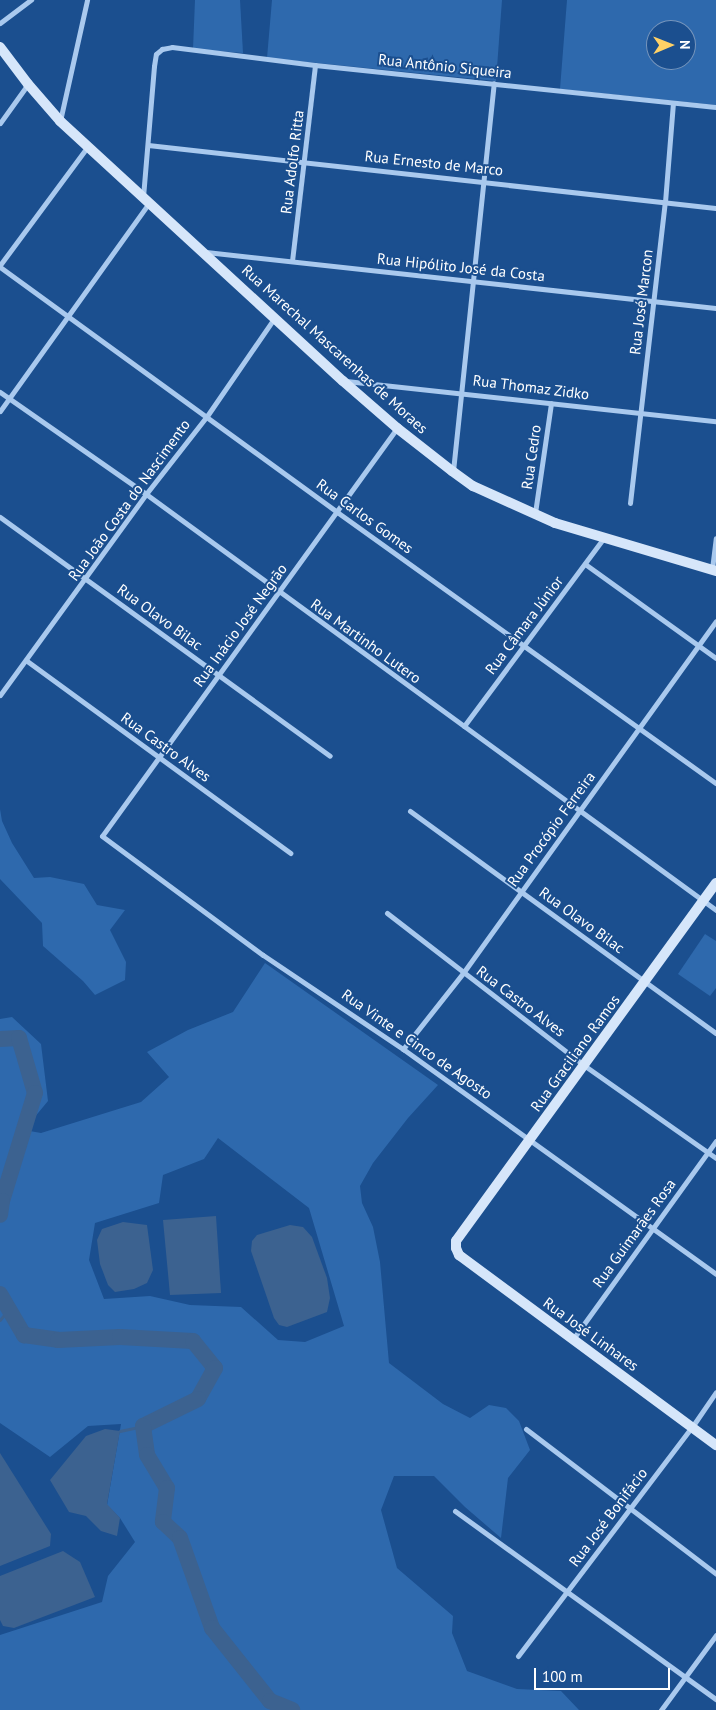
<!DOCTYPE html>
<meta charset="utf-8">
<style>
body{margin:0}
#map{position:relative;width:716px;height:1710px;overflow:hidden;background:#1b4f8f;font-family:"PT Sans",sans-serif}
div>[style]{position:absolute}
.green>*{inset:0;background:#2e69ad}
.water>*{inset:0;background:#3c6290}
.stream>*{height:2.5px;margin:-1.25px;padding:0 1.25px;transform-origin:1.25px;border-radius:1.25px;background:#3c6290}
.river>*{height:16px;margin:-8px;padding:0 8px;transform-origin:8px;border-radius:8px;background:#3c6290}
.street>*{height:5px;margin:-2.5px;padding:0 2.5px;transform-origin:2.5px;border-radius:2.5px;background:#a9c9ee}
.secondary>*{height:10px;margin:-5px;padding:0 5px;transform-origin:5px;border-radius:5px;background:#d6e6fa}
span{translate:-50% -50%;white-space:nowrap;text-align:center;line-height:1.15;-webkit-text-stroke:4px #1b4f8f;paint-order:stroke}
.street-label{font-size:15px;color:#fff}
.north{position:absolute;left:646px;top:20px;width:50px;height:50px;box-sizing:border-box;background:#1b4f8f;border:1px solid #7695bc;border-radius:50%;rotate:89deg;font-size:14px;font-weight:700;line-height:20px;text-align:center;color:#fff}
.north::after{content:'';display:block;margin:auto;width:18px;height:22px;background:#ffd166;clip-path:polygon(50% 0,100% 100%,50% 72%,0 100%)}
.scale{position:absolute;left:534px;top:1668px;width:136px;height:22px;box-sizing:border-box;border:2px solid #fff;border-top:0;padding-left:6px;font-size:15px;line-height:18px;white-space:nowrap;color:#fff;-webkit-text-stroke:4px #1b4f8f;paint-order:stroke}
</style>
<div id="map">
<div class="green">
<i style="clip-path:polygon(195px 0,240px 0,243px 53px,193px 49px)"></i>
<i style="clip-path:polygon(272px 0,502px 0,496px 81px,267px 58px)"></i>
<i style="clip-path:polygon(evenodd,567px 0,716px 0,716px 105px,560px 89px,567px 0,656px 30px,686px 30px,686px 60px,656px 60px,656px 30px)"></i>
<i style="clip-path:polygon(0 809px,2px 821px,12px 843px,34px 878px,50px 877px,84px 884px,97px 905px,125px 910px,110px 930px,126px 962px,125px 980px,95px 995px,83px 981px,43px 946px,42px 923px,0 879px)"></i>
<i style="clip-path:polygon(705px 934px,716px 941px,716px 988px,710px 996px,678px 974px)"></i>
<i style="clip-path:polygon(evenodd,265px 963px,438px 1085px,408px 1118px,373px 1163px,360px 1186px,362px 1203px,373px 1227px,380px 1262px,389px 1363px,443px 1404px,470px 1418px,489px 1405px,506px 1408px,519px 1421px,530px 1450px,508px 1478px,501px 1538px,465px 1507px,434px 1476px,394px 1476px,381px 1510px,397px 1568px,453px 1616px,452px 1633px,467px 1671px,517px 1689px,561px 1691px,579px 1710px,0 1710px,0 1635px,102px 1602px,108px 1576px,135px 1542px,120px 1518px,107px 1505px,121px 1424px,88px 1426px,50px 1457px,0 1423px,0 1019px,12px 1017px,41px 1044px,48px 1101px,24px 1130px,41px 1133px,141px 1102px,169px 1077px,147px 1052px,188px 1030px,233px 1012px,265px 963px,218px 1138px,309px 1208px,344px 1326px,305px 1342px,278px 1340px,241px 1307px,190px 1305px,150px 1296px,104px 1299px,89px 1260px,95px 1223px,159px 1203px,163px 1175px,204px 1159px,218px 1138px)"></i>
</div>
<div class="water">
<i style="clip-path:polygon(216px 1216px,221px 1293px,170px 1295px,163px 1220px)"></i>
<i style="clip-path:polygon(123px 1222px,147px 1225px,153px 1270px,147px 1283px,134px 1289px,115px 1292px,108px 1285px,100px 1264px,97px 1240px,102px 1229px)"></i>
<i style="clip-path:polygon(290px 1225px,303px 1227px,312px 1237px,327px 1278px,330px 1298px,327px 1312px,287px 1327px,279px 1325px,274px 1318px,251px 1251px,252px 1241px,257px 1235px)"></i>
<i style="clip-path:polygon(105px 1429px,120px 1431px,107px 1504px,120px 1518px,117px 1536px,101px 1531px,86px 1516px,69px 1512px,50px 1480px,86px 1436px)"></i>
<i style="clip-path:polygon(0 1453px,51px 1534px,50px 1546px,0 1566px)"></i>
<i style="clip-path:polygon(63px 1551px,80px 1562px,95px 1597px,14px 1628px,3px 1626px,0 1620px,0 1576px)"></i>
</div>
<div class="stream">
<i style="left:0;top:1320px;width:14px;rotate:-51deg"></i>
<i style="left:120px;top:1431px;width:24px;rotate:-12deg"></i>
</div>
<div class="river">
<i style="left:0;top:1039px;width:19px;rotate:-3deg"></i>
<i style="left:19px;top:1038px;width:57px;rotate:73.8deg"></i>
<i style="left:35px;top:1093px;width:113px;rotate:107deg"></i>
<i style="left:2px;top:1201px;width:14px;rotate:98deg"></i>
<i style="left:0;top:1294px;width:48px;rotate:59.7deg"></i>
<i style="left:24px;top:1335px;width:34px;rotate:8deg"></i>
<i style="left:58px;top:1340px;width:62px;rotate:-2.8deg"></i>
<i style="left:120px;top:1337px;width:73px;rotate:3.1deg"></i>
<i style="left:193px;top:1341px;width:35px;rotate:51deg"></i>
<i style="left:215px;top:1368px;width:35px;rotate:119deg"></i>
<i style="left:198px;top:1399px;width:61px;rotate:153.9deg"></i>
<i style="left:143px;top:1426px;width:29px;rotate:82deg"></i>
<i style="left:147px;top:1455px;width:39px;rotate:59deg"></i>
<i style="left:167px;top:1488px;width:34px;rotate:97deg"></i>
<i style="left:163px;top:1522px;width:23px;rotate:43deg"></i>
<i style="left:180px;top:1538px;width:96px;rotate:70.4deg"></i>
<i style="left:212px;top:1628px;width:93px;rotate:51.5deg"></i>
<i style="left:270px;top:1701px;width:24px;rotate:22deg"></i>
</div>
<div class="street">
<i style="left:0;top:23px;width:39px;rotate:-37deg"></i>
<i style="left:60px;top:121px;width:124px;rotate:-77.4deg"></i>
<i style="left:0;top:123px;width:48px;rotate:-54.3deg"></i>
<i style="left:148px;top:145px;width:571px;rotate:6.33deg"></i>
<i style="left:143px;top:197px;width:131px;rotate:-85.2deg"></i>
<i style="left:154px;top:66px;width:12px;rotate:-81deg"></i>
<i style="left:156px;top:54px;width:8px;rotate:-40deg"></i>
<i style="left:162px;top:49px;width:10px;rotate:-11deg"></i>
<i style="left:172px;top:47px;width:144px;rotate:7.2deg"></i>
<i style="left:315px;top:65px;width:403px;rotate:6deg"></i>
<i style="left:206px;top:252px;width:513px;rotate:6.27deg"></i>
<i style="left:292px;top:261px;width:197px;rotate:-83.3deg"></i>
<i style="left:0;top:265px;width:148px;rotate:-53.5deg"></i>
<i style="left:0;top:267px;width:417px;rotate:36deg"></i>
<i style="left:337px;top:512px;width:466px;rotate:35.6deg"></i>
<i style="left:346px;top:381px;width:372px;rotate:6.2deg"></i>
<i style="left:0;top:392px;width:178px;rotate:34.9deg"></i>
<i style="left:146px;top:494px;width:706px;rotate:36.12deg"></i>
<i style="left:0;top:411px;width:256px;rotate:-54.4deg"></i>
<i style="left:397px;top:428px;width:503px;rotate:125.87deg"></i>
<i style="left:102px;top:836px;width:200px;rotate:36.5deg"></i>
<i style="left:263px;top:955px;width:169px;rotate:33.9deg"></i>
<i style="left:403px;top:1049px;width:385px;rotate:35.7deg"></i>
<i style="left:453px;top:471px;width:390px;rotate:-84deg"></i>
<i style="left:630px;top:503px;width:303px;rotate:-83.4deg"></i>
<i style="left:665px;top:202px;width:99px;rotate:-85.4deg"></i>
<i style="left:535px;top:513px;width:111px;rotate:-81.7deg"></i>
<i style="left:0;top:517px;width:407px;rotate:35.9deg"></i>
<i style="left:585px;top:564px;width:161px;rotate:35.7deg"></i>
<i style="left:712px;top:569px;width:31px;rotate:-83deg"></i>
<i style="left:27px;top:661px;width:326px;rotate:36.1deg"></i>
<i style="left:0;top:695px;width:248px;rotate:-54deg"></i>
<i style="left:146px;top:494px;width:99px;rotate:-52deg"></i>
<i style="left:207px;top:416px;width:120px;rotate:-55.5deg"></i>
<i style="left:464px;top:726px;width:233px;rotate:-53.4deg"></i>
<i style="left:410px;top:811px;width:378px;rotate:36deg"></i>
<i style="left:387px;top:913px;width:250px;rotate:37.7deg"></i>
<i style="left:585px;top:1066px;width:160px;rotate:35.1deg"></i>
<i style="left:403px;top:1049px;width:97px;rotate:-51.7deg"></i>
<i style="left:463px;top:973px;width:433px;rotate:-54.3deg"></i>
<i style="left:573px;top:1339px;width:244px;rotate:-54.2deg"></i>
<i style="left:526px;top:1429px;width:239px;rotate:37.3deg"></i>
<i style="left:455px;top:1511px;width:322px;rotate:35.8deg"></i>
<i style="left:518px;top:1656px;width:288px;rotate:-52.8deg"></i>
<i style="left:692px;top:1427px;width:42px;rotate:-55.6deg"></i>
<i style="left:661px;top:1710px;width:93px;rotate:-53.7deg"></i>
</div>
<div class="secondary">
<i style="left:0;top:47px;width:46px;rotate:52.9deg"></i>
<i style="left:28px;top:84px;width:49px;rotate:49.1deg"></i>
<i style="left:60px;top:121px;width:384px;rotate:42.6deg"></i>
<i style="left:343px;top:381px;width:72px;rotate:41deg"></i>
<i style="left:397px;top:428px;width:70px;rotate:38deg"></i>
<i style="left:452px;top:471px;width:26px;rotate:36deg"></i>
<i style="left:473px;top:486px;width:90px;rotate:24.3deg"></i>
<i style="left:555px;top:523px;width:168px;rotate:16.6deg"></i>
<i style="left:716px;top:883px;width:442px;rotate:126deg"></i>
<i style="left:456px;top:1241px;width:7px;rotate:90deg"></i>
<i style="left:456px;top:1248px;width:8px;rotate:67deg"></i>
<i style="left:459px;top:1255px;width:320px;rotate:36.5deg"></i>
</div>
<div class="street-label">
<span style="left:445px;top:66px;rotate:6deg">Rua Antônio Siqueira</span>
<span style="left:292px;top:162px;rotate:-83deg">Rua Adolfo Ritta</span>
<span style="left:434px;top:163px;rotate:6deg">Rua Ernesto de Marco</span>
<span style="left:461px;top:267px;rotate:6deg">Rua Hipólito José da Costa</span>
<span style="left:641px;top:302px;rotate:-83deg">Rua José Marcon</span>
<span style="left:335px;top:349px;rotate:42deg">Rua Marechal Mascarenhas de Moraes</span>
<span style="left:531px;top:387px;rotate:7deg">Rua Thomaz Zidko</span>
<span style="left:531px;top:457px;rotate:-82deg">Rua Cedro</span>
<span style="left:129px;top:500px;rotate:-54deg">Rua João Costa do Nascimento</span>
<span style="left:365px;top:516px;rotate:36deg">Rua Carlos Gomes</span>
<span style="left:160px;top:617px;rotate:36deg">Rua Olavo Bilac</span>
<span style="left:240px;top:625px;rotate:-54deg">Rua Inácio José Negrão</span>
<span style="left:524px;top:625px;rotate:-53deg">Rua Câmara Júnior</span>
<span style="left:366px;top:641px;rotate:36deg">Rua Martinho Lutero</span>
<span style="left:166px;top:747px;rotate:36deg">Rua Castro Alves</span>
<span style="left:551px;top:829px;rotate:-54deg">Rua Procópio Ferreira</span>
<span style="left:582px;top:920px;rotate:36deg">Rua Olavo Bilac</span>
<span style="left:521px;top:1001px;rotate:37deg">Rua Castro Alves</span>
<span style="left:417px;top:1044px;rotate:35deg">Rua Vinte e Cinco de Agosto</span>
<span style="left:575px;top:1053px;rotate:-54deg">Rua Graciliano Ramos</span>
<span style="left:634px;top:1233px;rotate:-54deg">Rua Guimarães Rosa</span>
<span style="left:591px;top:1334px;rotate:36deg">Rua José Linhares</span>
<span style="left:608px;top:1517px;rotate:-53deg">Rua José Bonifácio</span>
</div>
<div class="north">N</div>
<div class="scale">100 m</div>
</div>
